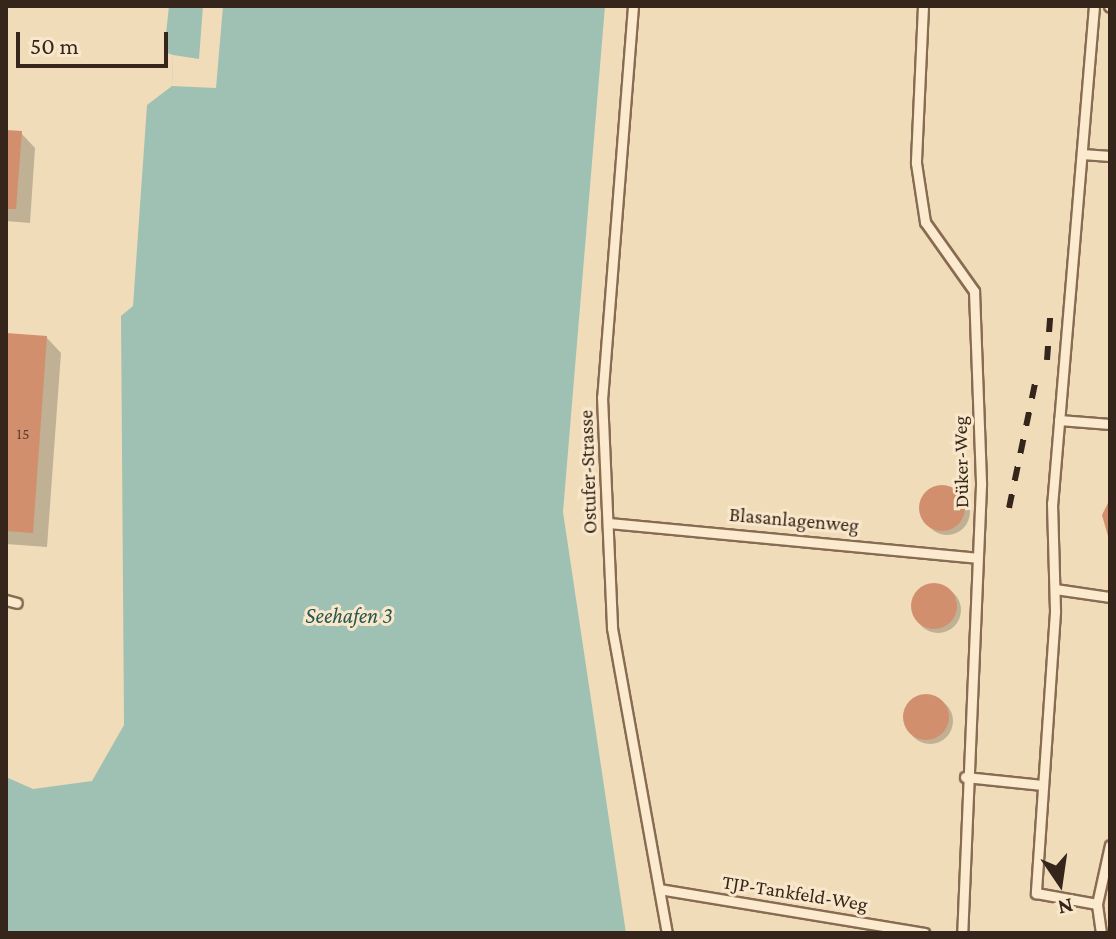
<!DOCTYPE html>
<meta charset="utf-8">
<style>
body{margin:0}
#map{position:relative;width:1116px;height:939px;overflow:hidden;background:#f1dcba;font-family:"Crimson Pro",serif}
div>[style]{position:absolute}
.water>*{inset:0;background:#9fc1b4}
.pier>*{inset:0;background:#f1dcba}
.shadow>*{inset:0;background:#0003}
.round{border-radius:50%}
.building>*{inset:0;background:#d28f6d}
.roads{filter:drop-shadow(2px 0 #886b53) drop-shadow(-2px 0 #886b53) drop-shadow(0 2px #886b53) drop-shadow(0 -2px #886b53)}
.lane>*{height:9px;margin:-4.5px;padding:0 4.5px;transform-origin:4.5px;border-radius:4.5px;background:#fbeacd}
.rail>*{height:6px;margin-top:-3px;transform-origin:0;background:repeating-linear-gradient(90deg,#36251a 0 14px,transparent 0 28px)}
span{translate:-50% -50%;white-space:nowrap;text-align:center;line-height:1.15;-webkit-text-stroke:6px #f8e7ca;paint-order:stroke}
.number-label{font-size:16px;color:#5d402f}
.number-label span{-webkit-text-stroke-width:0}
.street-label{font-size:20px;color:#36251a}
.water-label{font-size:22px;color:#275750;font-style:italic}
.frame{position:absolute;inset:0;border:8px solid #36251a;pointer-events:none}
.north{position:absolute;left:1020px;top:843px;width:80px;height:80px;-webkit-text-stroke:6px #f8e7ca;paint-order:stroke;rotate:167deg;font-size:22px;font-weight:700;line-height:32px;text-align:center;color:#36251a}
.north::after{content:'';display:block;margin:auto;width:28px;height:36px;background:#36251a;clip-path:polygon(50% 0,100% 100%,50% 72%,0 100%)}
.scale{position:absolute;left:16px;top:32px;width:152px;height:36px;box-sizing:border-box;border:4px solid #36251a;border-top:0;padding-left:10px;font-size:24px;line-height:28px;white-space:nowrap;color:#36251a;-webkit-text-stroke:6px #f8e7ca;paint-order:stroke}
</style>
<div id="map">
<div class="water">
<i style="clip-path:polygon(169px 6px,605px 6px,563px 512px,626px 933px,6px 933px,6px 777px,33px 789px,92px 781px,124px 725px,121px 316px,133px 306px,147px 105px,172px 86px,173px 55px,164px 52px)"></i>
</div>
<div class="pier">
<i style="clip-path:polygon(203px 6px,223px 6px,216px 88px,172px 86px,173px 55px,199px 59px)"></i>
</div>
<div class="shadow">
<i style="clip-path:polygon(6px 132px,21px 133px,35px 148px,30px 223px,6px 221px)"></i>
<i style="clip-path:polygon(6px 335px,47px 338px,61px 353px,47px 547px,6px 544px)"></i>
<i class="round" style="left:924px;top:489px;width:46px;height:46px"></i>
<i class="round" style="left:915px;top:587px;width:46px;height:46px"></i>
<i class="round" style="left:907px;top:698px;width:46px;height:46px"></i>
</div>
<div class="building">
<i style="clip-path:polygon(6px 130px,22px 131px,16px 209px,6px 209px)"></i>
<i style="clip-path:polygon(6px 333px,47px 336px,33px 533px,6px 531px)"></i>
<i class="round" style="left:919px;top:485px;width:46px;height:46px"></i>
<i style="clip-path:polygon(1110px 499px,1110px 543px,1102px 515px)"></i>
<i class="round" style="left:911px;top:583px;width:46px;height:46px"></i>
<i class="round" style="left:903px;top:694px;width:46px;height:46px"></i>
</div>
<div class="roads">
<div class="lane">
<i style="left:633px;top:6px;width:392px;rotate:94.5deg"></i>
<i style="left:602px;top:397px;width:231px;rotate:87.5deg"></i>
<i style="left:612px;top:628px;width:310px;rotate:79.8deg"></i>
<i style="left:923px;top:6px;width:157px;rotate:92.6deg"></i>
<i style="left:916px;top:163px;width:60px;rotate:81.3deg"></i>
<i style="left:925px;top:222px;width:85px;rotate:54.6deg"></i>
<i style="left:974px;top:291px;width:194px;rotate:87.9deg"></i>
<i style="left:981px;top:485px;width:448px;rotate:92.4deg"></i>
<i style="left:1094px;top:6px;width:499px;rotate:94.8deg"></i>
<i style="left:1052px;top:503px;width:109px;rotate:88.4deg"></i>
<i style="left:1055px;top:612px;width:282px;rotate:93.9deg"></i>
<i style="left:1036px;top:893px;width:62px;rotate:10.2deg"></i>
<i style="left:1109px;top:6px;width:1px;rotate:45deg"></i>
<i style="left:1082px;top:154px;width:28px;rotate:4deg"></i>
<i style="left:1059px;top:420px;width:51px;rotate:4.5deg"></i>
<i style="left:608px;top:523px;width:371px;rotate:5.4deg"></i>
<i style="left:1055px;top:589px;width:56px;rotate:8.3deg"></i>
<i style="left:6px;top:600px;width:11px;rotate:15deg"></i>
<i style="left:965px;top:777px;width:78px;rotate:5.9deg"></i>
<i style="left:659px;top:889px;width:269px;rotate:9.4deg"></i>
<i style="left:1101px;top:933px;width:29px;rotate:-98deg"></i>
<i style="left:1097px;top:904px;width:60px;rotate:-77.6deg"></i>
</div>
</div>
<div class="rail">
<i style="left:1047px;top:360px;width:54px;rotate:-85.8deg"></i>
<i style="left:1009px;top:508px;width:127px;rotate:-78.2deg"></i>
</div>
<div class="number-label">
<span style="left:23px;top:434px">15</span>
</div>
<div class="street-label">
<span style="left:961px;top:462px;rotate:-91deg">Düker-Weg</span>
<span style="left:588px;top:472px;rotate:-92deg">Ostufer-Strasse</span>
<span style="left:794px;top:520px;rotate:5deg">Blasanlagenweg</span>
<span style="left:795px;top:893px;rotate:9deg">TJP-Tankfeld-Weg</span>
</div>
<div class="water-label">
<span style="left:349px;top:616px">Seehafen 3</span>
</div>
<div class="frame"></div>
<div class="north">N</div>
<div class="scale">50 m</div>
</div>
